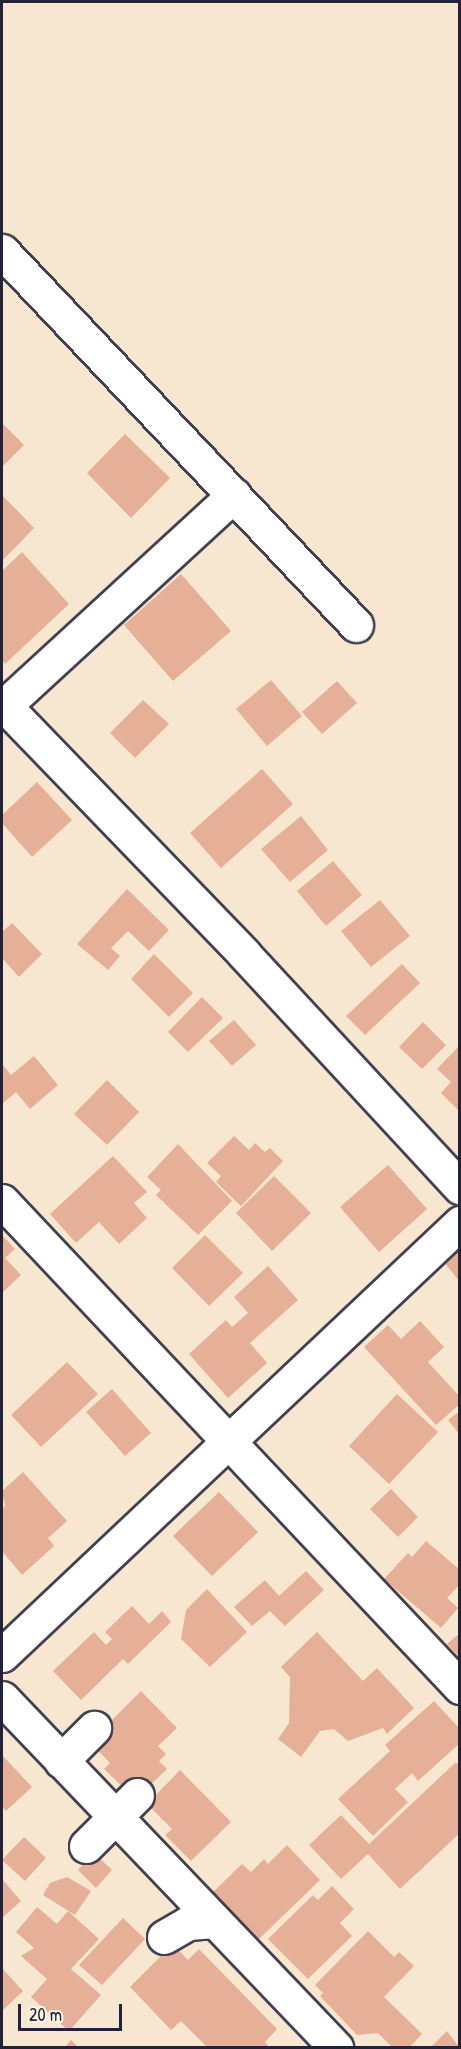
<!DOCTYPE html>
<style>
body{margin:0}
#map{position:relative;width:461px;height:2049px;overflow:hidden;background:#f7e7d0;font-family:"Patrick Hand",sans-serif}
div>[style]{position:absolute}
.building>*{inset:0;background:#e6af98}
.roads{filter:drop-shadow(2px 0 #424051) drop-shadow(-2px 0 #424051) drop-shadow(0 2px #424051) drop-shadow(0 -2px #424051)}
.minor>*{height:33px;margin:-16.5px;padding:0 16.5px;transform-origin:16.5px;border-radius:16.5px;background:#fff}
span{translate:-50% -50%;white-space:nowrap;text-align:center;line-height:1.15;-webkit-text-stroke:5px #fcf5e5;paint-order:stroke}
.frame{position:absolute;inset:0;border:3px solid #22223b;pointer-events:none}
.scale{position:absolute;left:18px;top:2004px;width:104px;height:27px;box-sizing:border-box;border:3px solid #22223b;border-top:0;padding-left:8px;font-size:18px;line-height:21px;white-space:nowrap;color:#22223b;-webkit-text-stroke:4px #fcf5e5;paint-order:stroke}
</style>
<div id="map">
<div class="building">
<i style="clip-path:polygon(2px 423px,24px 445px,2px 467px)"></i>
<i style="clip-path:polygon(125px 434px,170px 478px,131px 518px,87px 473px)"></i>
<i style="clip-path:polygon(2px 495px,34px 528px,2px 561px)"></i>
<i style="clip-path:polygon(22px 552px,69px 604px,5px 664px,2px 660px,2px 571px)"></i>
<i style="clip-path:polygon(181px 574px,231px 631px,173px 681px,124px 625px)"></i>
<i style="clip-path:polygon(271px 680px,302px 716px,267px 746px,236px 709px)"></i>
<i style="clip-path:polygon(337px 681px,357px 703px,322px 734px,302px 712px)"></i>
<i style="clip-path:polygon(143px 700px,169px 724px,135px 758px,110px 733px)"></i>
<i style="clip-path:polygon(262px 769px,293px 804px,221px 868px,190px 833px)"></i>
<i style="clip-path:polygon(37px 782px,72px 820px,32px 857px,2px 823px,2px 815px)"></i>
<i style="clip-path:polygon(301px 816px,328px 850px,290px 882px,261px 849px)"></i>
<i style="clip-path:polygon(333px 861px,362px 895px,326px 926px,297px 891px)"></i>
<i style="clip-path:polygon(127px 889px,169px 930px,149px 951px,128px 931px,111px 948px,120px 956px,108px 970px,77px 944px)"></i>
<i style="clip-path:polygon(380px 900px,410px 936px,371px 967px,341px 931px)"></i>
<i style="clip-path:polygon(12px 923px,42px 954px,19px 977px,2px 958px,2px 932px)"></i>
<i style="clip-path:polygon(154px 954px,193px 993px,169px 1017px,131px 979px)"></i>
<i style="clip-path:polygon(402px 964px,420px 983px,365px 1035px,346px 1016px)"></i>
<i style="clip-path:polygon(202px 997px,223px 1018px,188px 1052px,168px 1032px)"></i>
<i style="clip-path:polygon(234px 1020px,256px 1045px,232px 1066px,209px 1041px)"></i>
<i style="clip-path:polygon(423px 1022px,446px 1045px,422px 1069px,399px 1047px)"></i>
<i style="clip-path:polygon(460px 1045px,460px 1112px,441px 1093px,451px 1082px,437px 1069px)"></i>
<i style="clip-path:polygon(34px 1056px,58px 1085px,30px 1109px,16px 1092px,2px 1104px,2px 1064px,11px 1075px)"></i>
<i style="clip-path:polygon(107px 1080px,139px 1112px,107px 1145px,74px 1114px)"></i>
<i style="clip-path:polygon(234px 1136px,249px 1150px,255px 1143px,265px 1152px,270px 1148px,283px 1161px,241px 1206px,216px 1182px,221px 1176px,207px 1163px)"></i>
<i style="clip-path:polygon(178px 1144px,232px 1201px,198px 1235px,156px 1195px,161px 1190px,147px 1177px)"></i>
<i style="clip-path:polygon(113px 1156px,147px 1192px,134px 1203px,147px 1218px,119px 1244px,99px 1222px,76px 1243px,50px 1214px)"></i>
<i style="clip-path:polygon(388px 1165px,427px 1209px,379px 1252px,340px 1207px)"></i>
<i style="clip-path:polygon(274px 1176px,311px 1213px,272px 1251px,236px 1213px)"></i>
<i style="clip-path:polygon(2px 1235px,15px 1249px,5px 1258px,21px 1275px,2px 1293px)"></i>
<i style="clip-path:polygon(205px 1235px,243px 1273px,209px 1306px,172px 1268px)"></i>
<i style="clip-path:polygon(460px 1249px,460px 1282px,444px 1262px)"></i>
<i style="clip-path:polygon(268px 1266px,298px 1300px,250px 1343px,267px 1363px,228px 1398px,189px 1354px,226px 1320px,232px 1327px,248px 1313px,234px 1297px)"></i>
<i style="clip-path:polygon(420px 1321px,444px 1347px,428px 1362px,460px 1397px,460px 1404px,436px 1425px,364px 1347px,388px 1325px,401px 1339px)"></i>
<i style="clip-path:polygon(67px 1362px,98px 1394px,41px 1447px,11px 1415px)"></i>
<i style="clip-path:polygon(112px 1389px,151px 1433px,125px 1456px,86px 1412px)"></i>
<i style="clip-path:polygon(397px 1394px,438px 1432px,389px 1484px,349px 1446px)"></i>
<i style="clip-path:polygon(457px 1413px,460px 1415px,460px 1435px,448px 1420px)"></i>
<i style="clip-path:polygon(23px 1472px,67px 1521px,48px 1538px,54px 1546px,22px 1575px,2px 1551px,2px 1510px,5px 1506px,2px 1491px)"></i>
<i style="clip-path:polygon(391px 1489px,418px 1517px,398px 1537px,370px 1509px)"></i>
<i style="clip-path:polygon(219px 1492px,258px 1532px,212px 1576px,173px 1536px)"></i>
<i style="clip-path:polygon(426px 1541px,460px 1570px,460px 1584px,447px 1598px,458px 1608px,441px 1628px,384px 1579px,408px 1553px,412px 1557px)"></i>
<i style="clip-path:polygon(306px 1571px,324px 1590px,285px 1626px,270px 1611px,252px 1626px,234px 1607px,265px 1580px,279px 1596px)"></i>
<i style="clip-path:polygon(207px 1589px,247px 1632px,210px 1667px,181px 1639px,186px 1610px)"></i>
<i style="clip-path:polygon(132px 1606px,149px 1624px,162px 1611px,171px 1622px,128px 1664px,123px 1659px,81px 1700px,53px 1671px,94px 1632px,106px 1645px,112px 1639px,105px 1632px)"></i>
<i style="clip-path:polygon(317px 1632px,363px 1681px,377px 1668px,414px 1708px,387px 1734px,383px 1728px,348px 1741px,334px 1729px,320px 1731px,301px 1757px,278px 1739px,289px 1723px,290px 1677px,281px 1667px)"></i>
<i style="clip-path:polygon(460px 1633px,460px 1658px,447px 1644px)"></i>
<i style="clip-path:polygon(141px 1691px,177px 1728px,158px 1746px,166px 1754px,159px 1761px,167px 1769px,144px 1791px,129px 1793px,104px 1769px,110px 1763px,90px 1742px)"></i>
<i style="clip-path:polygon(434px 1701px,460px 1729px,460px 1743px,418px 1781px,412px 1773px,395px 1789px,408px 1802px,373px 1836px,338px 1799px,390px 1751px,385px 1745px)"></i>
<i style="clip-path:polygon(2px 1755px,32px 1787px,6px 1811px,2px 1806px)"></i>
<i style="clip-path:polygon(455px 1763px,460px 1764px,460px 1833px,400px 1889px,368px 1854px,341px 1879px,309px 1845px,341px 1815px,369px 1844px)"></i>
<i style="clip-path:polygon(180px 1770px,231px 1822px,191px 1861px,165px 1835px,172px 1829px,147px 1804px)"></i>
<i style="clip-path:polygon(24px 1837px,46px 1858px,25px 1881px,2px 1860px)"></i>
<i style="clip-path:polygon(287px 1845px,320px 1880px,259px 1939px,213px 1892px,242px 1864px,251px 1872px,264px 1859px,268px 1864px)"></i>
<i style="clip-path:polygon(94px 1853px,112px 1870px,96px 1888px,78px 1870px)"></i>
<i style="clip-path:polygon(67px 1877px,91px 1891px,75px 1915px,43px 1895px,50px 1883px)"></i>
<i style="clip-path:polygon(2px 1879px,21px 1901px,2px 1918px)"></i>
<i style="clip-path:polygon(332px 1886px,354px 1909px,340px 1923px,352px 1936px,308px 1979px,268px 1939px,313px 1895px,318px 1900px)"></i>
<i style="clip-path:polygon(37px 1907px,57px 1924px,68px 1911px,99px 1939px,71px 1969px,101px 1995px,69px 2031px,31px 1997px,47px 1979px,21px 1956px,34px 1948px,16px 1932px)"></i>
<i style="clip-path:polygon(123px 1918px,145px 1939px,102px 1985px,79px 1965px)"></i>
<i style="clip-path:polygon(368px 1931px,394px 1957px,399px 1952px,414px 1966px,384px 1997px,422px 2034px,409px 2048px,393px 2048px,378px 2033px,357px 2035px,320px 1996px,323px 1993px,315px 1985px)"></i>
<i style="clip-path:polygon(173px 1944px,188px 1960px,199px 1949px,277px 2029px,265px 2042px,270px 2048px,208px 2048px,181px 2021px,171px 2030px,130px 1987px)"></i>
<i style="clip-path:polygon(2px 1968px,23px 1991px,2px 2011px)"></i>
<i style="clip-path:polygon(447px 2031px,460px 2048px,430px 2048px)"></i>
<i style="clip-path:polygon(71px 2040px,79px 2048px,64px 2048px)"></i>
</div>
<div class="roads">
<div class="minor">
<i style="left:2px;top:251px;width:515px;rotate:46.57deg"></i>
<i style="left:2px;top:703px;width:349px;rotate:46deg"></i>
<i style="left:244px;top:954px;width:318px;rotate:47.2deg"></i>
<i style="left:2px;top:708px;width:315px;rotate:-42.6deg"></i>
<i style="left:2px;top:1201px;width:668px;rotate:46.7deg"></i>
<i style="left:2px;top:1655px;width:630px;rotate:-43.33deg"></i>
<i style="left:2px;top:1698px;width:484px;rotate:46.3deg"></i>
<i style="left:61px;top:1761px;width:47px;rotate:-45deg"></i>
<i style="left:86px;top:1846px;width:72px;rotate:-45deg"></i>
<i style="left:164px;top:1937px;width:28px;rotate:-30deg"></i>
<i style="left:188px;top:1923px;width:27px;rotate:-4deg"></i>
</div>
</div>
<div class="frame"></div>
<div class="scale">20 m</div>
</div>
